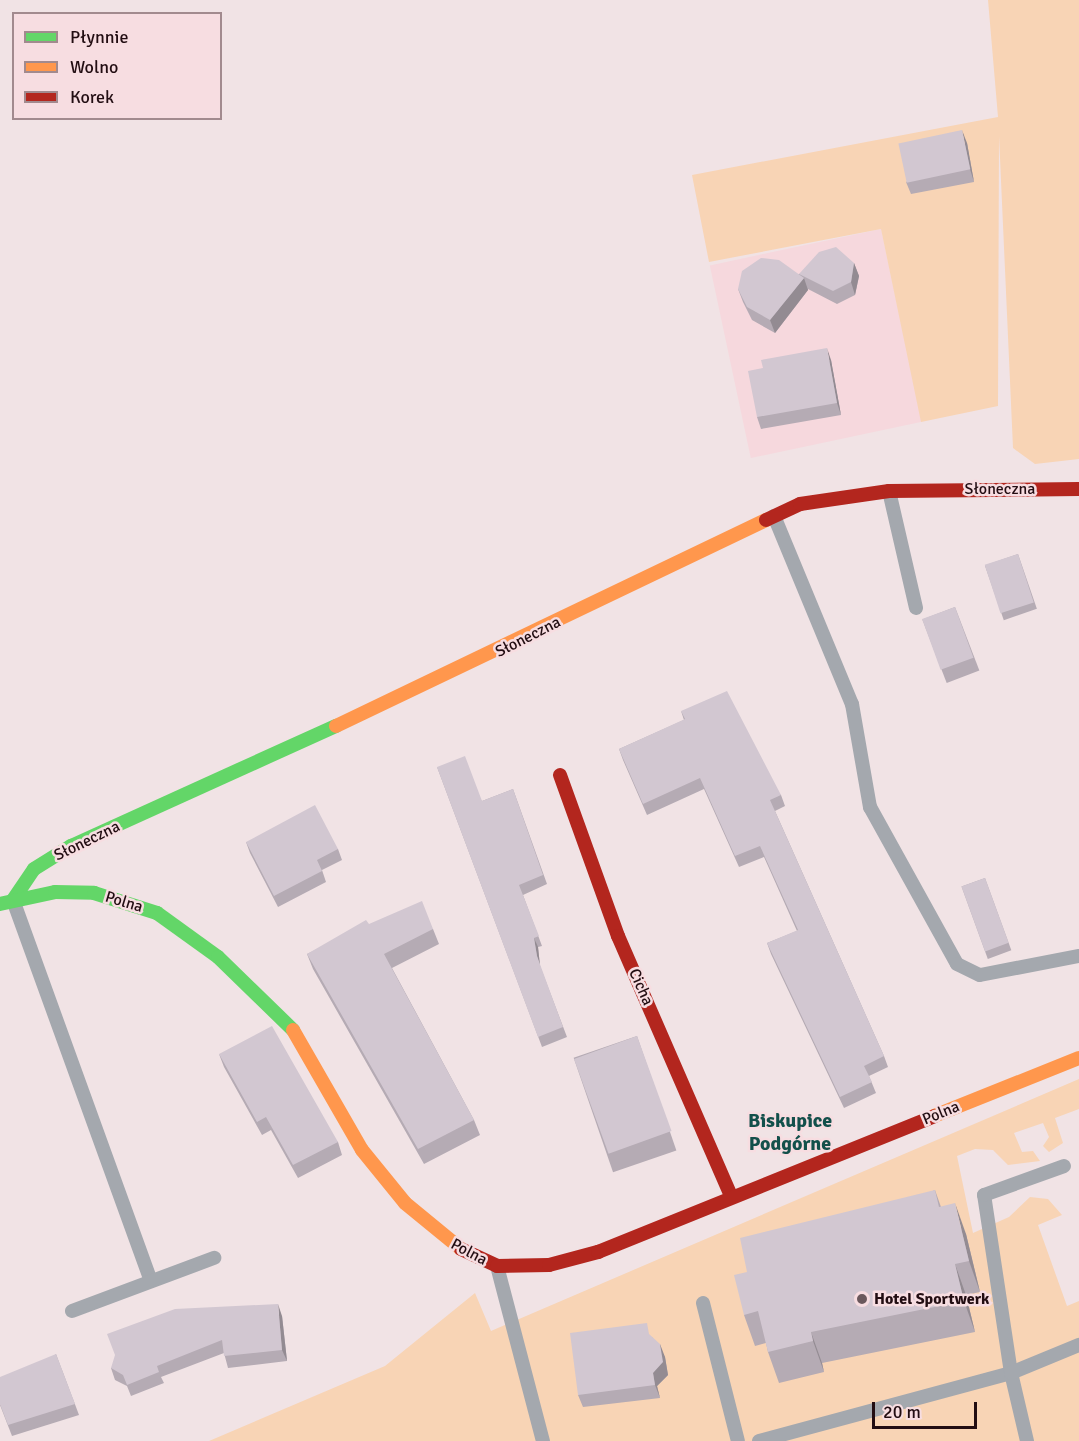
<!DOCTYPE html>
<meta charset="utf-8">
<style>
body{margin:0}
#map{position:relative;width:1079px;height:1441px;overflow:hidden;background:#f1e3e5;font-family:Signika,sans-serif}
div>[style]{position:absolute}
.built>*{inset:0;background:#f6d8dd;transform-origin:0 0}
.green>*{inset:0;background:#f8d4b5}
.lane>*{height:14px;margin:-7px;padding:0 7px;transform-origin:7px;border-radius:7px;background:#a4a8ae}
.fast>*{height:14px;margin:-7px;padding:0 7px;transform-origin:7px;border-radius:7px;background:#63d668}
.slow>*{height:14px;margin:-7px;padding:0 7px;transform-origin:7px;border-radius:7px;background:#ff974d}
.jam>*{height:14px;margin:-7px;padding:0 7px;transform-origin:7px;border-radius:7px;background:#b3261e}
.wall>*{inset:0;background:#b5abb4;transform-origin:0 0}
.shaded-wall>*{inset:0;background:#938b92}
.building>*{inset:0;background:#d2c7d1;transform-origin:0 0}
.dots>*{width:16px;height:16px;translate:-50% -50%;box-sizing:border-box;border:3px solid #f7dde1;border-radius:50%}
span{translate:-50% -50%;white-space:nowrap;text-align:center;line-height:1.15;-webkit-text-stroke:5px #f7dde1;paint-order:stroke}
.street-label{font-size:16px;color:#220d12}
.poi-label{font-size:16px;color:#220d12;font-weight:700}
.left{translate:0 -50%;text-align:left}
.quarter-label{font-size:20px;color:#13504b;font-weight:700}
.legend{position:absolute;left:12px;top:12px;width:210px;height:108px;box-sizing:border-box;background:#f7dde1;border:2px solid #a28a8e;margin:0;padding:8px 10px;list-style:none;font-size:18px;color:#220d12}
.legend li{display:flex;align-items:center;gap:12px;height:30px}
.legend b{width:30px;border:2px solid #a28a8e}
.scale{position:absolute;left:872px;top:1402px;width:105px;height:27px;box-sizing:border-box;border:3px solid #220d12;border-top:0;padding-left:8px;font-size:18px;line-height:21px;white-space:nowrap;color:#220d12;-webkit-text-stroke:4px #f7dde1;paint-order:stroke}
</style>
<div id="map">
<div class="built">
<div style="left:881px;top:229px;width:197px;height:175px;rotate:78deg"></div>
</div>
<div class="green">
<div style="clip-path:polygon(988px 0,1079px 0,1079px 459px,1035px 464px,1013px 448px,999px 136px,998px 406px,921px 422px,881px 229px,709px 262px,692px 175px,998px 117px)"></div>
<div style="clip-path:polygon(1079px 1079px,1079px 1109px,1055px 1118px,1063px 1143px,1049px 1152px,1043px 1146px,1049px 1137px,1043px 1123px,1014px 1133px,1022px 1152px,1033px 1151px,1040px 1161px,1008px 1165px,993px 1150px,975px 1149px,957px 1156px,973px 1233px,1009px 1217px,1030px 1197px,1048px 1199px,1062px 1215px,1038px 1225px,1067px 1306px,1079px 1301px,1079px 1441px,209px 1441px,385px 1366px,475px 1293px,491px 1331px)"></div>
</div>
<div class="lane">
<div style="left:889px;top:491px;width:120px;rotate:77deg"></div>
<div style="left:774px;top:516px;width:204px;rotate:67.5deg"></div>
<div style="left:852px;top:704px;width:105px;rotate:80.1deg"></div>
<div style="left:870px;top:807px;width:179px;rotate:61deg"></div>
<div style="left:957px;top:964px;width:25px;rotate:26deg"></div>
<div style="left:980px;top:975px;width:101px;rotate:-10.9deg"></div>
<div style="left:13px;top:900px;width:405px;rotate:70.1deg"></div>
<div style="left:497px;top:1266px;width:181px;rotate:75.3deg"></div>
<div style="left:703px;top:1303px;width:142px;rotate:75.8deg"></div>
<div style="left:72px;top:1311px;width:152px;rotate:-20.5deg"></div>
<div style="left:759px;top:1441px;width:261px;rotate:-15.1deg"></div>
<div style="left:1011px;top:1373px;width:180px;rotate:-98.6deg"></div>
<div style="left:984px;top:1195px;width:85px;rotate:-19.9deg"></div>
<div style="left:1027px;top:1441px;width:70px;rotate:-103.2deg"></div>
<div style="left:1011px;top:1373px;width:74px;rotate:-22.4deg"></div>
</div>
<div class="fast">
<div style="left:13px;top:900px;width:37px;rotate:-56deg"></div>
<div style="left:34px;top:869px;width:44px;rotate:-31.9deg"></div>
<div style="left:71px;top:846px;width:291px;rotate:-24.4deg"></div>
<div style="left:0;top:904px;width:56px;rotate:-12.3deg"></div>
<div style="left:55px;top:892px;width:39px;rotate:1deg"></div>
<div style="left:94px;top:893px;width:66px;rotate:17.6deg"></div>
<div style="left:157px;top:913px;width:75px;rotate:35.8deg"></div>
<div style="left:218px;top:957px;width:105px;rotate:44.2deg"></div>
</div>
<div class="slow">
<div style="left:336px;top:726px;width:477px;rotate:-25.6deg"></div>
<div style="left:293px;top:1030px;width:138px;rotate:60.1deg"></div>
<div style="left:362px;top:1150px;width:68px;rotate:50.9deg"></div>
<div style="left:405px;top:1203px;width:72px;rotate:39.4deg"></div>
<div style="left:934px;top:1116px;width:156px;rotate:-21.8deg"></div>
</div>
<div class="jam">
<div style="left:766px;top:520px;width:38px;rotate:-25deg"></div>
<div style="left:800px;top:504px;width:90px;rotate:-8.3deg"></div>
<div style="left:889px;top:491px;width:190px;rotate:-0.6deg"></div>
<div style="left:560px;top:775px;width:171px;rotate:70.2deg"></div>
<div style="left:618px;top:936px;width:283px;rotate:66.5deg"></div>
<div style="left:461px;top:1249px;width:40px;rotate:25deg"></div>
<div style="left:497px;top:1266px;width:52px;rotate:-1.1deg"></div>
<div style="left:549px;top:1265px;width:51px;rotate:-14.9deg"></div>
<div style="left:598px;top:1252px;width:362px;rotate:-22deg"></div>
</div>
<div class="wall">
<div style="clip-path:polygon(967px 143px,974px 182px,911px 194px,906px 182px)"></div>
<div style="clip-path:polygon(854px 263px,859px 276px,855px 295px,837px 304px,808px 289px,808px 290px,775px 333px,752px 320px,743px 302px,738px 289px,799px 274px)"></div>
<div style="clip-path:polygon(831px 360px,841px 415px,761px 429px,757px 417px)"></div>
<div style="left:1018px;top:554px;width:58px;height:35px;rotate:71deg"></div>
<div style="left:955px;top:607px;width:68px;height:35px;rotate:69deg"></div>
<div style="clip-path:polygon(681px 711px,781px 795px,785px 806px,775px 811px,884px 1056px,888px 1067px,869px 1076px,876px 1093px,844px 1108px,771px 954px,767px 943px,797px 931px,764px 857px,739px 867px,704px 789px,647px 815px,623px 760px,619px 749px,684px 720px)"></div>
<div style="clip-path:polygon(437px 767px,482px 801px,513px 789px,547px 884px,523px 895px,542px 946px,538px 947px,540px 966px,567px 1037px,542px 1047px)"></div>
<div style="clip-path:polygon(246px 842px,338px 849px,342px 860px,322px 870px,326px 882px,278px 907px,250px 853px)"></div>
<div style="left:985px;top:878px;width:77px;height:25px;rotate:70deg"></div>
<div style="clip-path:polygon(369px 924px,433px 929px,439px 944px,392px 968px,474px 1120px,480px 1135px,424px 1164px,313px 969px,307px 954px)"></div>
<div style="left:637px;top:1036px;width:121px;height:67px;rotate:71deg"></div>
<div style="clip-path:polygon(219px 1054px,338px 1142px,342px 1155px,298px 1178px,271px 1130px,262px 1135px,224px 1067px)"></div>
<div style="clip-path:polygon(935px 1190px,941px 1207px,966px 1234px,980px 1292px,966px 1295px,975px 1332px,822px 1363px,824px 1372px,779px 1383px,768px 1352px,766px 1343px,755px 1346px,744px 1315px,747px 1272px)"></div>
<div style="clip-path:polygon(282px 1316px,287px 1361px,228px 1368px,224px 1353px,161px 1377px,164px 1383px,131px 1396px,127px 1386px,115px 1380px,111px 1368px)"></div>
<div style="clip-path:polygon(652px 1337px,665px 1357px,668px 1375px,657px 1386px,660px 1398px,583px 1407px,578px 1395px)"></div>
<div style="clip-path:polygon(56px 1354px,79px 1415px,12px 1436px,0 1405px)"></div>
</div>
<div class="shaded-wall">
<div style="clip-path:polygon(962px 130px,967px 143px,974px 182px,970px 169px)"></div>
<div style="clip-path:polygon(854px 263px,859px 276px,855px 295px,851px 282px)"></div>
<div style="clip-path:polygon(804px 278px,808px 290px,775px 333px,770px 320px)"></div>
<div style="clip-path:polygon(827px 348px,831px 360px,841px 415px,837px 403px)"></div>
<div style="clip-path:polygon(534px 938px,538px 947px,540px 966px,537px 956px)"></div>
<div style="clip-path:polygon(955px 1203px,966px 1234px,980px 1292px,969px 1261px)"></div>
<div style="clip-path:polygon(955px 1264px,966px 1295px,975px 1332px,964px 1301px)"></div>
<div style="clip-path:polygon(278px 1304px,282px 1316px,287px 1361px,282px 1350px)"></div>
<div style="clip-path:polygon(811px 1332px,822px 1363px,824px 1372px,813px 1341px)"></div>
<div style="clip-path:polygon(660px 1344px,665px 1357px,668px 1375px,657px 1386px,660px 1398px,655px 1385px,653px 1373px)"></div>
</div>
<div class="building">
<div style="left:962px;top:130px;width:40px;height:65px;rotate:78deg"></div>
<div style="clip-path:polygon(836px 247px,854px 263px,851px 282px,833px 291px,799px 274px,819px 252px)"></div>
<div style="clip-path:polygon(761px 258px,779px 260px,804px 278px,770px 320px,747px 307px,738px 289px,742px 271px)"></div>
<div style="clip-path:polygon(827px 348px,837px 403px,757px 417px,748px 371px,763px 368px,761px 360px)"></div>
<div style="left:1018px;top:554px;width:51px;height:35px;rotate:72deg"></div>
<div style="left:955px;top:607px;width:54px;height:35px;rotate:70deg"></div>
<div style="clip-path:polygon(727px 691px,781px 795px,770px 800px,884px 1056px,864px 1066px,872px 1082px,840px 1097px,767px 943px,798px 930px,760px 846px,735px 856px,700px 778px,643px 804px,619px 749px,685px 719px,681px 711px)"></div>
<div style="clip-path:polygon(465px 756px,482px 801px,513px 789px,543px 875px,519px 885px,539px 936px,534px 938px,537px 956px,563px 1027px,538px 1037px,437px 767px)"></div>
<div style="clip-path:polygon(315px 805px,338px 849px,317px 860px,322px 871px,274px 896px,246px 842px)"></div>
<div style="left:985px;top:878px;width:69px;height:25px;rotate:70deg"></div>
<div style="clip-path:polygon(422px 901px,433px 929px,384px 954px,474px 1120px,418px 1149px,307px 954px,366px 920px,369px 924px)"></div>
<div style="clip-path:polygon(272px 1026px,338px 1142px,293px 1165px,266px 1117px,257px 1122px,219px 1054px)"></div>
<div style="left:637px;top:1036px;width:101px;height:67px;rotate:70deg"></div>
<div style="clip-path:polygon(935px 1190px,939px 1207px,955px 1203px,969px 1261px,955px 1264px,964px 1301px,811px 1332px,813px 1341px,768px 1352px,758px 1311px,744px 1315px,734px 1275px,747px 1272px,740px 1238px)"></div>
<div style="clip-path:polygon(278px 1304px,282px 1350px,224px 1356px,222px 1340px,157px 1366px,159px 1372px,127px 1385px,123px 1375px,111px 1368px,115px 1355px,107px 1334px,175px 1309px)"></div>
<div style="clip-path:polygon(647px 1323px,649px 1334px,660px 1344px,663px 1362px,653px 1373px,655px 1385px,578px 1395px,570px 1333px)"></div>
<div style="clip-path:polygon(56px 1354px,75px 1404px,8px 1425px,0 1404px,0 1377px)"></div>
</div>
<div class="dots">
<div style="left:862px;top:1299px;background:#6a585c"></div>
</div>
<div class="street-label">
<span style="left:1000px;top:489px">Słoneczna</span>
<span style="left:528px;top:637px;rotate:-27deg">Słoneczna</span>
<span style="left:87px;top:841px;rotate:-26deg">Słoneczna</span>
<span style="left:124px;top:902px;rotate:17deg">Polna</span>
<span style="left:641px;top:987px;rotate:66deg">Cicha</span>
<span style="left:941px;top:1113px;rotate:-22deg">Polna</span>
<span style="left:469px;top:1252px;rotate:28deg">Polna</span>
</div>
<div class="poi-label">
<span class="left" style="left:874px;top:1299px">Hotel Sportwerk</span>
</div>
<div class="quarter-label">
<span style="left:790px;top:1132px">Biskupice<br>Podgórne</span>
</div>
<ul class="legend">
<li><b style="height:8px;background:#63d668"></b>Płynnie</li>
<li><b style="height:8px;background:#ff974d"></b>Wolno</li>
<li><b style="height:8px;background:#b3261e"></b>Korek</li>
</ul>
<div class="scale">20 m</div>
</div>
